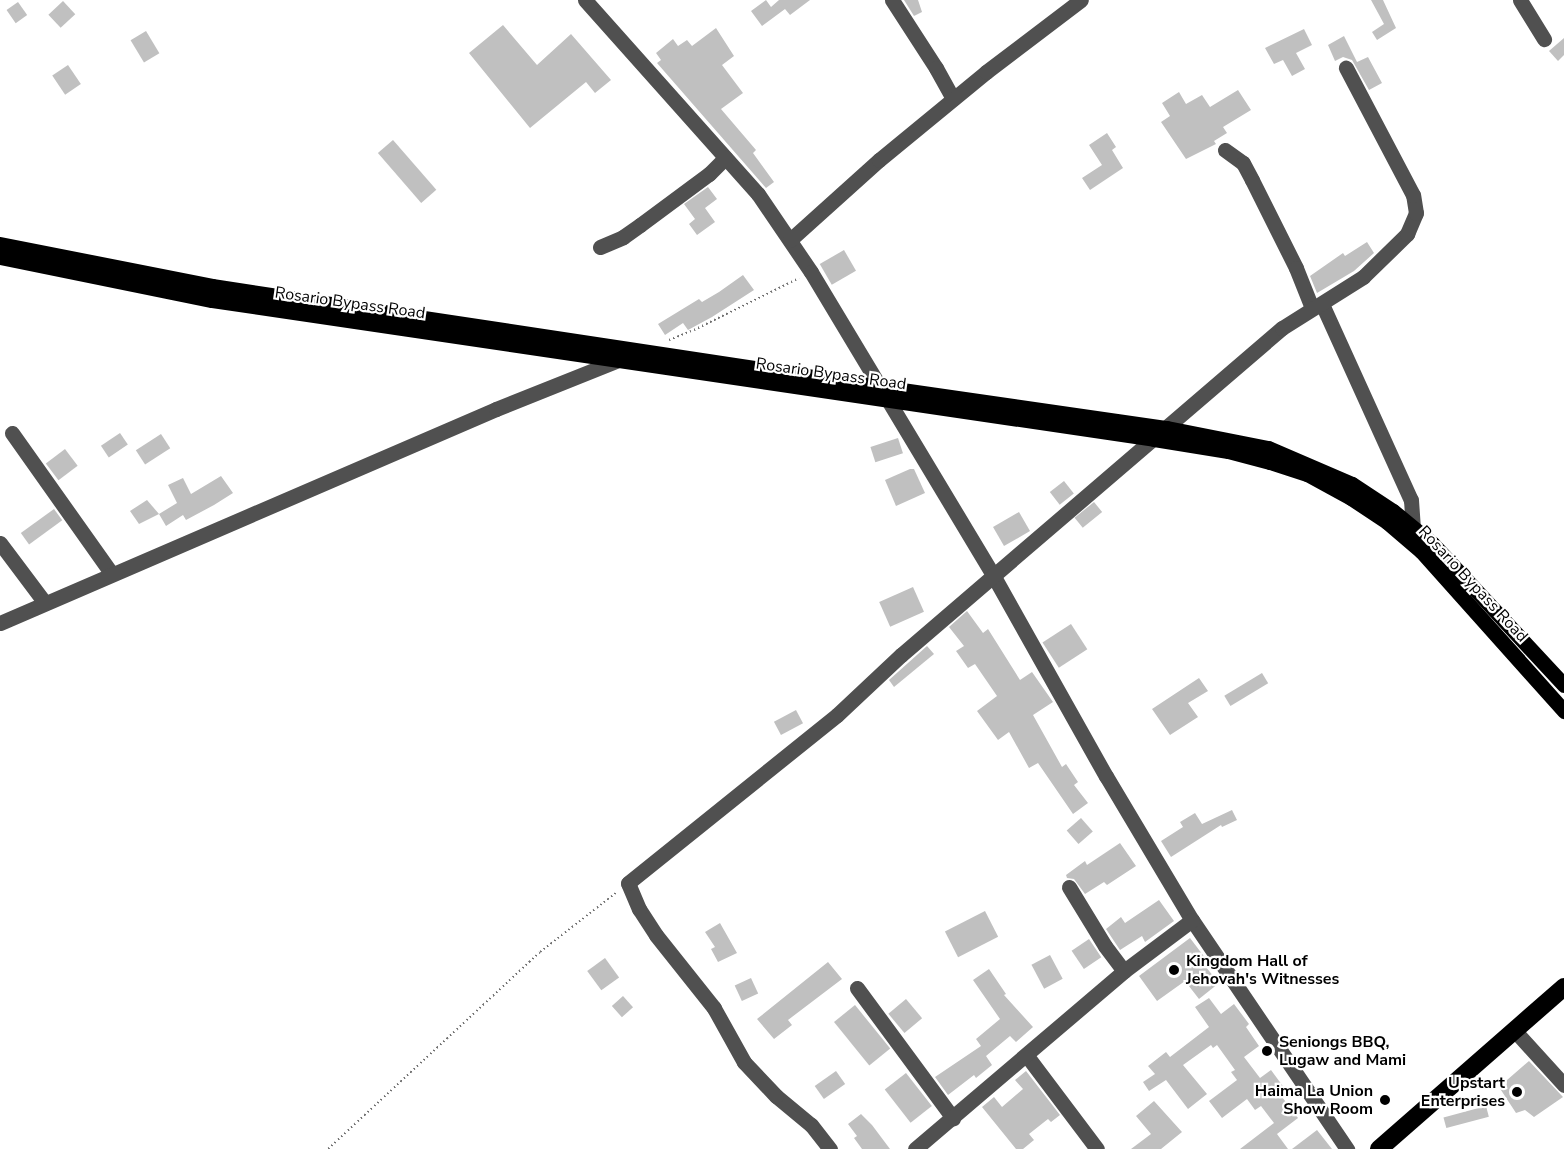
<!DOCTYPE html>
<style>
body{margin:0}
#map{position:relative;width:1564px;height:1149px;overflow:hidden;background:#fff;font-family:"Nunito Sans",sans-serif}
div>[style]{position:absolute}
.building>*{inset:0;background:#c0c0c0;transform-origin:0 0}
.path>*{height:2px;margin-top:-1px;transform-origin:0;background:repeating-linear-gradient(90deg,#727272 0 1.5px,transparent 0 4.5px)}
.minor>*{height:15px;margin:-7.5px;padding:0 7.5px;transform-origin:7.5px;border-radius:7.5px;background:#505050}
.major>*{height:15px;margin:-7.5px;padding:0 7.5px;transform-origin:7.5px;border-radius:7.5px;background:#000}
.highway>*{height:18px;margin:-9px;padding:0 9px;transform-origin:9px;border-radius:9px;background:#000}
.dots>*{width:16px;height:16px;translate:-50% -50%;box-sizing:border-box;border:3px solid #fff;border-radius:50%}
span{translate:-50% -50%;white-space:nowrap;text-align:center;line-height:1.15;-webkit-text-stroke:4.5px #fff;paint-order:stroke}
.street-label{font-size:16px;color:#000}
.poi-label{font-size:16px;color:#000;font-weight:700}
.left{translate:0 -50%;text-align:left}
.right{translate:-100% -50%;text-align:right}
</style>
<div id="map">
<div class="building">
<div style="clip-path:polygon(766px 0,771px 7px,779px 0,810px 0,790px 15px,785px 9px,762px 26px,751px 11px)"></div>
<div style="clip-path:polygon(904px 0,918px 0,922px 12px,914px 16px)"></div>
<div style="clip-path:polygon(1371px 0,1383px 0,1396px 28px,1377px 40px,1372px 32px,1384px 24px)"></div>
<div style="left:63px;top:1px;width:18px;height:20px;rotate:47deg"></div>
<div style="left:18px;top:2px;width:16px;height:14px;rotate:55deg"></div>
<div style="clip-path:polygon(503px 25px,537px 65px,571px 34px,611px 80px,595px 93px,586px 82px,530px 128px,469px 53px)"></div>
<div style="clip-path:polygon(716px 28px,734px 56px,722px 65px,743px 93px,721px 109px,756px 150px,753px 153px,774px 182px,766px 188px,657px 63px,661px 60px,656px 53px,673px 39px,678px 46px,687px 40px,692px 46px)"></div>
<div style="clip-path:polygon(1304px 29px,1312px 45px,1296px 53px,1305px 69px,1292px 76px,1283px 60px,1274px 64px,1265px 48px)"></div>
<div style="left:146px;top:31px;width:26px;height:18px;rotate:59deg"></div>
<div style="clip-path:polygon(1344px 36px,1357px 62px,1368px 57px,1382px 83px,1369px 90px,1352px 60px,1343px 57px,1335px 61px,1328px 45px)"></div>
<div style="clip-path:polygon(1564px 38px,1564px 55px,1558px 61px,1549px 51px)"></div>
<div style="left:68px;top:65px;width:23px;height:19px;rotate:56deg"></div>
<div style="clip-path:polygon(1238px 90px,1251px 110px,1223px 127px,1227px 133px,1214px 141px,1216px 144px,1186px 159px,1161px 122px,1170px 116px,1162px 103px,1179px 92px,1186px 104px,1202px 95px,1210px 107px)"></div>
<div style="clip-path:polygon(1107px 133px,1116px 147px,1112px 150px,1123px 168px,1090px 190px,1082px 178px,1102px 165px,1089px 145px)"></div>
<div style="left:393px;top:140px;width:66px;height:20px;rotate:49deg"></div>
<div style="clip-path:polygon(708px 187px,717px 199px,705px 208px,715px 222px,697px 235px,689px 224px,695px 219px,684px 204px)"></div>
<div style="clip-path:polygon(1367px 242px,1374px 253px,1354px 271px,1317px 293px,1310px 276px,1343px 253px,1345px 256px)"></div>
<div style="left:844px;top:250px;width:24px;height:28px;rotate:60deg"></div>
<div style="clip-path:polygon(743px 275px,754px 290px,712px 317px,688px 330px,683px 323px,665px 335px,658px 324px,699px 299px,702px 302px,719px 292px)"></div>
<div style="left:120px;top:433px;width:14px;height:23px;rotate:56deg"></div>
<div style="left:161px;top:434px;width:17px;height:30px;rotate:57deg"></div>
<div style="left:898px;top:438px;width:16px;height:29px;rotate:72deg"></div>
<div style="left:65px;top:449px;width:21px;height:24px;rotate:53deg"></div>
<div style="clip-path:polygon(910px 469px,914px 469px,925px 493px,896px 506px,885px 480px)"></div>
<div style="clip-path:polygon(221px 476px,233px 493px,214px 505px,186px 520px,183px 515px,166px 526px,159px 514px,177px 503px,168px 485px,183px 478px,191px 494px)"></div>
<div style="left:1064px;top:481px;width:16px;height:18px;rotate:52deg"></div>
<div style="clip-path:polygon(147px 500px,159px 514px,139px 524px,130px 511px)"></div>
<div style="left:1094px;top:502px;width:13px;height:25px;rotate:51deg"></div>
<div style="left:54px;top:509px;width:14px;height:41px;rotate:54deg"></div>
<div style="left:1019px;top:512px;width:22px;height:30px;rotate:60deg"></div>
<div style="left:913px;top:587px;width:27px;height:37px;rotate:66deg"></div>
<div style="clip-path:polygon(967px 611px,983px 633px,988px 629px,1020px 680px,1032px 672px,1053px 702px,1033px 715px,1062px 767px,1066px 764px,1078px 782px,1074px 785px,1088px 803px,1073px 814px,1038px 763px,1029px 768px,1009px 732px,998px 740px,977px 711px,997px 696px,975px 664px,968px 668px,956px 651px,964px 646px,949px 627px)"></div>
<div style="left:1071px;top:624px;width:30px;height:34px;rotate:57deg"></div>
<div style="clip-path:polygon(927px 646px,934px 654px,894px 687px,889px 680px)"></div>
<div style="left:1262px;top:673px;width:12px;height:44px;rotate:59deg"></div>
<div style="clip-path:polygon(1199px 678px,1208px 691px,1188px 703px,1198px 717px,1170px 735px,1152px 709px)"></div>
<div style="left:796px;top:710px;width:15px;height:25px;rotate:62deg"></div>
<div style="clip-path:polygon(1232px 810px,1237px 820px,1222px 827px,1221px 825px,1171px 857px,1161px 841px,1183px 827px,1180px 822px,1195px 813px,1202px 824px)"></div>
<div style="left:1081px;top:818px;width:18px;height:19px;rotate:49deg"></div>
<div style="clip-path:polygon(1120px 843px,1136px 866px,1107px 885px,1104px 882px,1085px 894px,1074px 879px,1067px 878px,1066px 875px,1085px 861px,1087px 865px)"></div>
<div style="clip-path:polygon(1159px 900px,1174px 921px,1145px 942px,1142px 936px,1120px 950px,1106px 929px,1121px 917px,1125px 923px)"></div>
<div style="left:985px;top:911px;width:29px;height:45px;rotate:63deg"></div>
<div style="clip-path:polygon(720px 923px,737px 953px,718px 962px,711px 949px,715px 947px,705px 932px)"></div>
<div style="clip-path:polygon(1190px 938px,1209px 963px,1205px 966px,1219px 983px,1199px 999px,1185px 981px,1157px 1001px,1139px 976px)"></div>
<div style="left:1089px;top:939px;width:22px;height:21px;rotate:56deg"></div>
<div style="left:1050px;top:955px;width:27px;height:21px;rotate:62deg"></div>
<div style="left:605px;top:958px;width:24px;height:22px;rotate:54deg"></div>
<div style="clip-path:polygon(828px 962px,842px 979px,788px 1020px,792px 1025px,774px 1039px,757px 1019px)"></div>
<div style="clip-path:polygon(989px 969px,1006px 994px,1004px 995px,1033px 1027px,1016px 1042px,1010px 1036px,986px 1056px,992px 1065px,976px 1078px,974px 1075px,948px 1095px,935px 1077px,981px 1046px,976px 1039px,1000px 1019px,973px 980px)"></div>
<div style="left:751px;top:978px;width:17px;height:18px;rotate:65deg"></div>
<div style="left:623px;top:996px;width:15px;height:15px;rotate:48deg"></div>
<div style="clip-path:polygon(1209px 998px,1221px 1014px,1234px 1004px,1249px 1024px,1246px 1027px,1259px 1046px,1244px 1057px,1260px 1078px,1271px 1070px,1285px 1089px,1279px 1093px,1298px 1118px,1277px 1134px,1288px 1149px,1240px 1149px,1274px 1123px,1261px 1106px,1255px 1110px,1247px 1099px,1222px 1118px,1209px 1101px,1237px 1080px,1231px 1072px,1235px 1070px,1217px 1045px,1213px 1048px,1211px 1045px,1183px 1065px,1207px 1094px,1188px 1109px,1166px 1080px,1149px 1091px,1143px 1082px,1155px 1074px,1148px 1066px,1166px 1052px,1170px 1057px,1209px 1027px,1195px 1007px)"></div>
<div style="left:906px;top:999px;width:25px;height:23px;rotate:50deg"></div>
<div style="left:855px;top:1005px;width:56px;height:27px;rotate:51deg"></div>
<div style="clip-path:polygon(1529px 1061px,1563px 1097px,1534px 1117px,1525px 1110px,1516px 1113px,1499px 1087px)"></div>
<div style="left:836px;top:1071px;width:16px;height:26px;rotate:55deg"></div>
<div style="clip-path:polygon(1026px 1071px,1060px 1115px,1051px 1122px,1048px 1119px,1029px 1134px,1034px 1140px,1023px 1149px,1016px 1149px,982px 1107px,994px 1097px,1002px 1107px,1023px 1089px,1015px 1080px)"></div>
<div style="left:906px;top:1073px;width:42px;height:27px;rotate:52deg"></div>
<div style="clip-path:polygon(1154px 1101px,1182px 1132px,1161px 1149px,1131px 1149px,1151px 1134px,1136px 1116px)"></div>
<div style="left:1486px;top:1106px;width:11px;height:44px;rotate:75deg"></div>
<div style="clip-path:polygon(861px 1114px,872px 1125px,890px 1149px,862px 1149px,854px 1138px,857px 1136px,848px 1124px)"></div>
<div style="clip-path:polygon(1317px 1130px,1332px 1149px,1292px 1149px)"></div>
</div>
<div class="path">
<div style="left:669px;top:340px;width:27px;rotate:-22deg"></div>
<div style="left:694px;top:330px;width:117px;rotate:-26.3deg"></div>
<div style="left:328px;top:1149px;width:289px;rotate:-42.9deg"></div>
<div style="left:540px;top:952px;width:98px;rotate:-37.9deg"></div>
</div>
<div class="minor">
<div style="left:585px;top:0;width:260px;rotate:48.3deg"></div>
<div style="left:758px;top:194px;width:94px;rotate:55.8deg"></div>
<div style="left:811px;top:272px;width:353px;rotate:59deg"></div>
<div style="left:993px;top:575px;width:231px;rotate:60.7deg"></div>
<div style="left:1106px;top:776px;width:168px;rotate:59.2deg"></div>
<div style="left:1192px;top:920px;width:277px;rotate:55.9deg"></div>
<div style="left:892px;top:0;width:81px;rotate:57.1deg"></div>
<div style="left:936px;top:68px;width:35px;rotate:61deg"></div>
<div style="left:1520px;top:0;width:46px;rotate:58.4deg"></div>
<div style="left:1225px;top:150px;width:22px;rotate:36deg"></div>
<div style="left:1243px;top:163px;width:19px;rotate:62deg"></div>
<div style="left:1252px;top:180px;width:98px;rotate:63.4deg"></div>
<div style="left:1296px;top:268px;width:43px;rotate:68.2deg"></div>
<div style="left:790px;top:240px;width:120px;rotate:-42deg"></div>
<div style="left:879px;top:160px;width:139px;rotate:-39.4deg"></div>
<div style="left:986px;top:72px;width:119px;rotate:-37.2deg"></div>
<div style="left:600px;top:247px;width:25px;rotate:-23deg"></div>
<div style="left:623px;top:237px;width:21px;rotate:-35deg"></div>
<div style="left:640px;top:225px;width:86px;rotate:-36.5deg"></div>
<div style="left:709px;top:174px;width:23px;rotate:-45deg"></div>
<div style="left:1322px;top:304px;width:215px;rotate:65.6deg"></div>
<div style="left:1411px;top:500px;width:27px;rotate:86deg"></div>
<div style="left:12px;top:433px;width:173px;rotate:54.7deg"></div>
<div style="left:0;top:543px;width:75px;rotate:53.1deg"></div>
<div style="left:0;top:623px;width:540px;rotate:-23.34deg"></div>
<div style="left:496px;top:409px;width:129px;rotate:-21.8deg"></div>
<div style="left:1069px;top:887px;width:69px;rotate:58.6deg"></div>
<div style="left:1105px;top:946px;width:31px;rotate:53deg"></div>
<div style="left:857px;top:988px;width:162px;rotate:53.6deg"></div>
<div style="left:1515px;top:1031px;width:73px;rotate:47.8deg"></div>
<div style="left:1027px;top:1056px;width:116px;rotate:53deg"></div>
<div style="left:830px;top:1149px;width:31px;rotate:-128deg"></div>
<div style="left:811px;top:1125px;width:45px;rotate:-140.4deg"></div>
<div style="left:776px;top:1096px;width:47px;rotate:-133.3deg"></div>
<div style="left:744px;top:1062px;width:62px;rotate:-119.1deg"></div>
<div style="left:714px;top:1008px;width:93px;rotate:-128.5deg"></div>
<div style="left:656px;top:935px;width:31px;rotate:-123deg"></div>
<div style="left:639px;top:909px;width:28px;rotate:-113deg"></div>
<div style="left:628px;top:883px;width:268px;rotate:-38.8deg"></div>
<div style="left:837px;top:715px;width:88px;rotate:-43.2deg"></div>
<div style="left:901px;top:655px;width:502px;rotate:-40.64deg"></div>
<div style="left:1282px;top:328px;width:96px;rotate:-32.2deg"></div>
<div style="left:1363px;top:277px;width:62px;rotate:-44.3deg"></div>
<div style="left:1407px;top:234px;width:23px;rotate:-67deg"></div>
<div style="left:1416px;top:213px;width:18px;rotate:-99deg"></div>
<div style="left:1413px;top:195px;width:144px;rotate:-117.8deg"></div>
<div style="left:915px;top:1149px;width:275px;rotate:-40.4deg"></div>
<div style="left:1124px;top:971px;width:85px;rotate:-36.9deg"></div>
</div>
<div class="major">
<div style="left:0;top:244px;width:216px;rotate:11.2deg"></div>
<div style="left:212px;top:286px;width:677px;rotate:8.59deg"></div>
<div style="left:881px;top:387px;width:289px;rotate:8.2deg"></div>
<div style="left:1167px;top:428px;width:103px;rotate:11.2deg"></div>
<div style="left:1268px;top:448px;width:91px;rotate:23.2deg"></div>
<div style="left:1352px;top:484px;width:49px;rotate:33.4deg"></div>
<div style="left:1393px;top:511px;width:50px;rotate:39.4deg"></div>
<div style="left:1432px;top:543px;width:194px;rotate:47.1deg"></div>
<div style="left:0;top:257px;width:216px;rotate:11.5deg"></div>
<div style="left:212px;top:300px;width:952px;rotate:8.39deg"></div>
<div style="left:1154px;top:439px;width:75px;rotate:9.2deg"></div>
<div style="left:1228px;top:451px;width:43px;rotate:14.7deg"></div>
<div style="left:1270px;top:462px;width:39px;rotate:18deg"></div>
<div style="left:1307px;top:474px;width:50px;rotate:28.6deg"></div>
<div style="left:1351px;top:498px;width:43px;rotate:33.7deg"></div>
<div style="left:1387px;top:522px;width:45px;rotate:40.5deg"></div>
<div style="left:1421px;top:551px;width:215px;rotate:48.2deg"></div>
</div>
<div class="highway">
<div style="left:1379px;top:1149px;width:246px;rotate:-41.2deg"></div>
</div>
<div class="dots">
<div style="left:1174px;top:970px;background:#000"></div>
<div style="left:1267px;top:1051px;background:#000"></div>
<div style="left:1517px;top:1092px;background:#000"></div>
<div style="left:1385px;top:1100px;background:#000"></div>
</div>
<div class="street-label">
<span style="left:350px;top:303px;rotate:8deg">Rosario Bypass Road</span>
<span style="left:831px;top:374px;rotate:8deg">Rosario Bypass Road</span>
<span style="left:1473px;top:584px;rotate:47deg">Rosario Bypass Road</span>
</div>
<div class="poi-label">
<span class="left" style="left:1186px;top:970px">Kingdom Hall of<br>Jehovah's Witnesses</span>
<span class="left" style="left:1279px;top:1051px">Seniongs BBQ,<br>Lugaw and Mami</span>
<span class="right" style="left:1505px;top:1092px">Upstart<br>Enterprises</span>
<span class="right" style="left:1373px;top:1100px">Haima La Union<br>Show Room</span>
</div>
</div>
